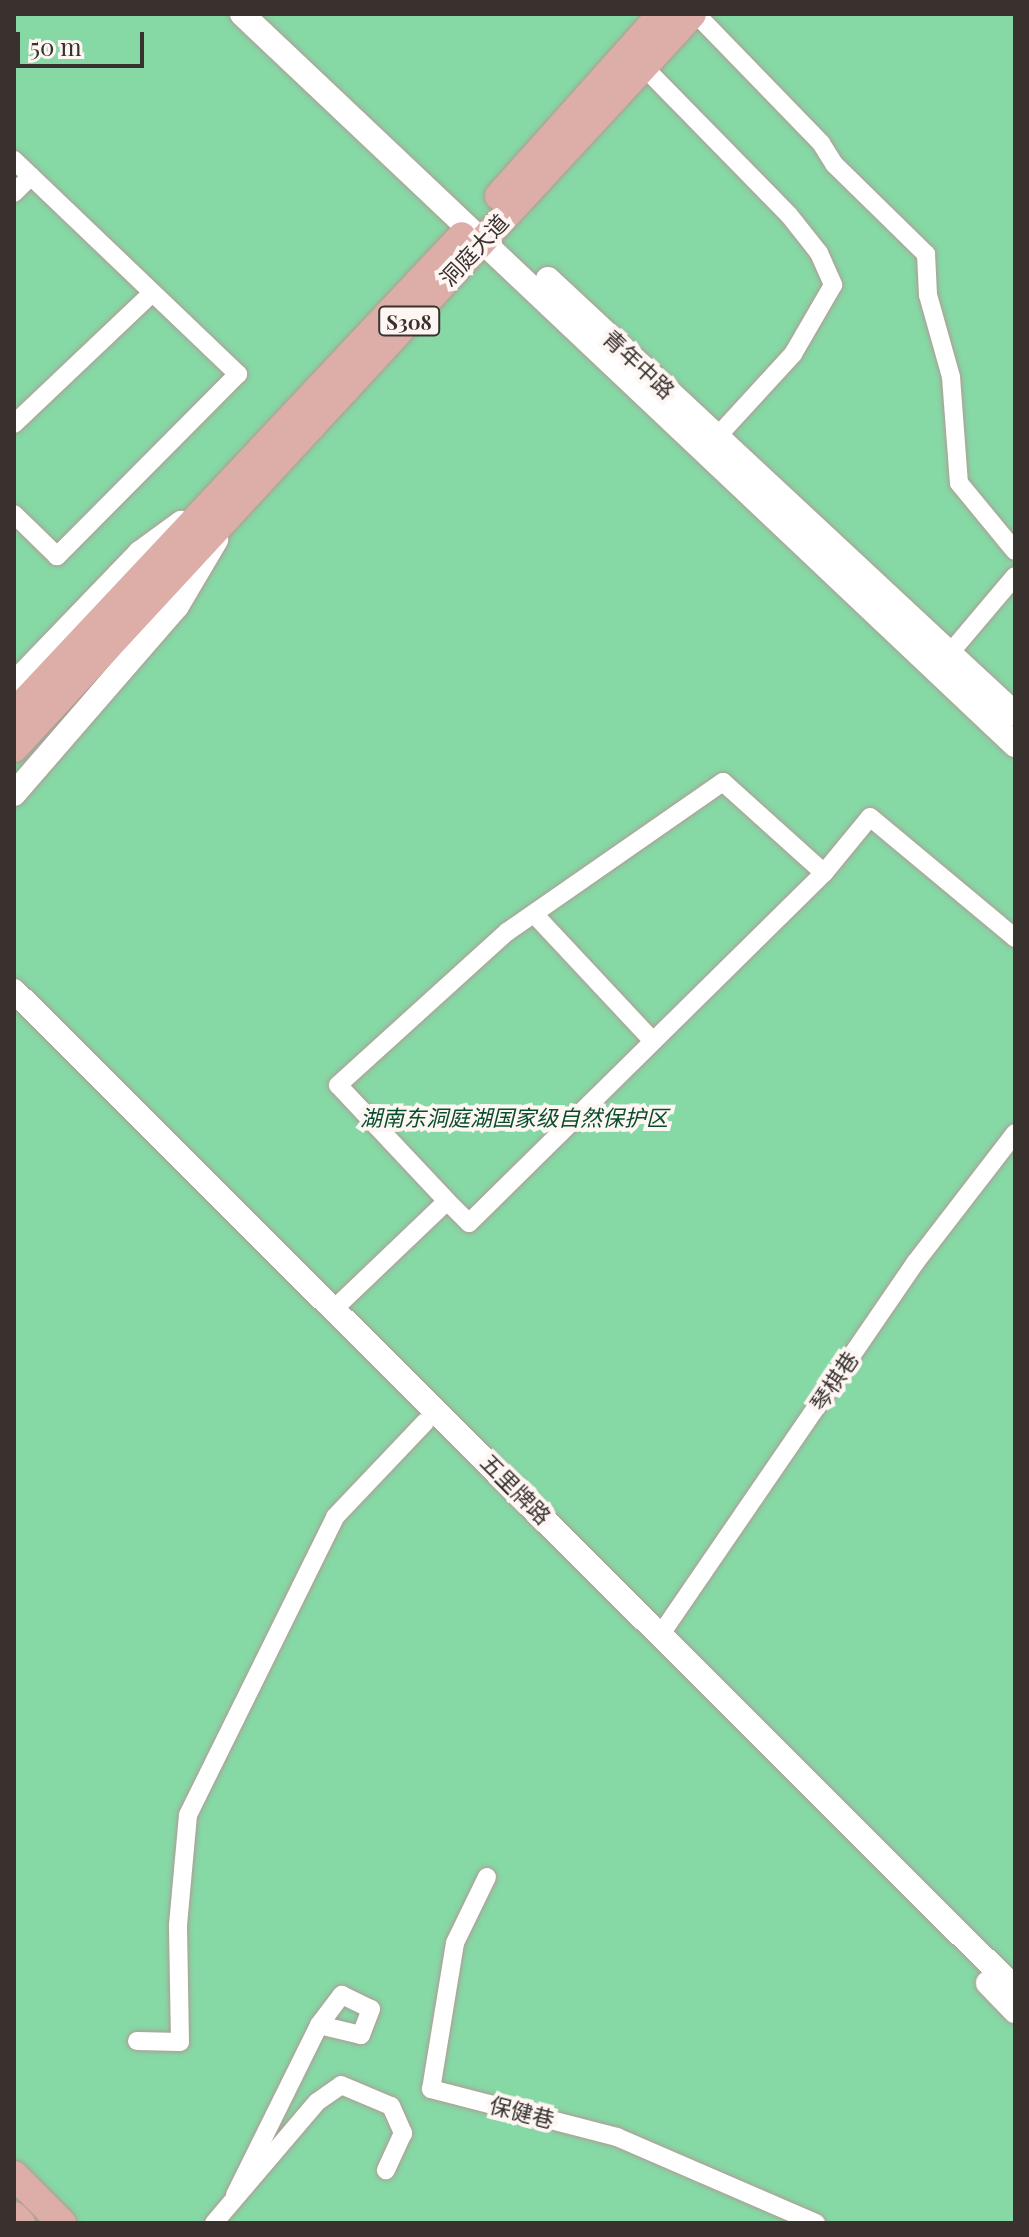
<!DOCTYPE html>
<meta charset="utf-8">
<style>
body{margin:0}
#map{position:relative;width:1029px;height:2237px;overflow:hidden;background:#f8e6de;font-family:"Playfair Display","Noto Sans SC",serif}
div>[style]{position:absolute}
.green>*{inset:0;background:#86d8a5;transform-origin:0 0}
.roads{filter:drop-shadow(0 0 2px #ad9c95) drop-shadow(0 0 2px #ad9c95)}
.minor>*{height:18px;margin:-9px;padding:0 9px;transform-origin:9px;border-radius:9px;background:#fff}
.secondary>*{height:24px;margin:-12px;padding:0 12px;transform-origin:12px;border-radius:12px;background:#fff}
.primary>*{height:28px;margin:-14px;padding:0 14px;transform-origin:14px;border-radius:14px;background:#ddaea8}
span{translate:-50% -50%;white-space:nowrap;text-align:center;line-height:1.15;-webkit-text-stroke:8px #fdf6f3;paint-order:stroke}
.shield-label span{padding:2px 6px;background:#fdf6f3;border:2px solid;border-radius:6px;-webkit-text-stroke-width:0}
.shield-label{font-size:20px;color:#38312e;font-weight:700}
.street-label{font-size:22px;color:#38312e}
.park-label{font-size:22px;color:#094e2c;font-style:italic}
.frame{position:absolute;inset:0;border:16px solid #38312e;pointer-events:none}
.scale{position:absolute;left:16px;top:32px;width:128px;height:36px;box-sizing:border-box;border:4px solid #38312e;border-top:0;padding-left:10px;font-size:24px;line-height:28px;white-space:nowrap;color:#38312e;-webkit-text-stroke:6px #fdf6f3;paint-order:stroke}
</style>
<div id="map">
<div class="green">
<div style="left:14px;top:14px;width:1001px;height:2209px"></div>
</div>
<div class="roads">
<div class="minor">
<div style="left:696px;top:14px;width:180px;rotate:45.9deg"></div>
<div style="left:821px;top:143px;width:25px;rotate:58deg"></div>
<div style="left:834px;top:164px;width:129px;rotate:44.4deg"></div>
<div style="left:926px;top:254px;width:41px;rotate:87.2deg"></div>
<div style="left:928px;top:295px;width:85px;rotate:74.3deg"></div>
<div style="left:951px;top:377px;width:106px;rotate:85.7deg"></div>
<div style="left:959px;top:483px;width:88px;rotate:50.5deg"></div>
<div style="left:644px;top:67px;width:207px;rotate:45.6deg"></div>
<div style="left:789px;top:215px;width:48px;rotate:51.7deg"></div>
<div style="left:819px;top:253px;width:35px;rotate:66deg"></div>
<div style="left:833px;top:285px;width:80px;rotate:120.1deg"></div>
<div style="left:793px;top:354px;width:113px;rotate:132.5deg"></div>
<div style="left:14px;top:160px;width:310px;rotate:43.7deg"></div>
<div style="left:238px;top:374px;width:257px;rotate:134.8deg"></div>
<div style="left:57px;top:556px;width:60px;rotate:-135.7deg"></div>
<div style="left:14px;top:193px;width:24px;rotate:-45deg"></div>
<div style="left:14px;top:424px;width:190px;rotate:-43.5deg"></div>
<div style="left:950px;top:653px;width:101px;rotate:-49.8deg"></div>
<div style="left:534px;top:914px;width:174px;rotate:46.9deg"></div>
<div style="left:447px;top:1201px;width:31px;rotate:45deg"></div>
<div style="left:469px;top:1223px;width:499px;rotate:-44.6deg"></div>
<div style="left:334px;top:1309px;width:156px;rotate:-43.7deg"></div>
<div style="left:447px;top:1201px;width:159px;rotate:-133.2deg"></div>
<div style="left:338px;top:1085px;width:228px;rotate:-42.2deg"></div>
<div style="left:507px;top:932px;width:263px;rotate:-34.8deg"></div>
<div style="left:723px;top:782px;width:136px;rotate:42deg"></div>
<div style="left:824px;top:873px;width:72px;rotate:-50.6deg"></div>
<div style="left:870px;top:817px;width:189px;rotate:39.8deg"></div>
<div style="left:661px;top:1634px;width:450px;rotate:-55.6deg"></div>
<div style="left:915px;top:1263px;width:164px;rotate:-52.4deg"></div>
<div style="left:487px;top:1877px;width:73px;rotate:115.9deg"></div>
<div style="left:455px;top:1943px;width:148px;rotate:99.3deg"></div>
<div style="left:431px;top:2089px;width:192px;rotate:14.5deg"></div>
<div style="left:617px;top:2137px;width:217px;rotate:23.4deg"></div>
<div style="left:137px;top:2041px;width:43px;rotate:1.3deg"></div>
<div style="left:180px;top:2042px;width:117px;rotate:-91deg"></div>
<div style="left:178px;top:1925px;width:110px;rotate:-84.8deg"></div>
<div style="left:188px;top:1815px;width:332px;rotate:-63.7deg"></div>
<div style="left:335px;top:1517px;width:131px;rotate:-46.5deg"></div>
<div style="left:235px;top:2195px;width:190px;rotate:-63.7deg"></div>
<div style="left:319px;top:2025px;width:38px;rotate:-53deg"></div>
<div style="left:342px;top:1995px;width:32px;rotate:26deg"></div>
<div style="left:371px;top:2009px;width:28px;rotate:111deg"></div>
<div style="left:361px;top:2035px;width:43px;rotate:-166.6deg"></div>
<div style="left:214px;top:2223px;width:159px;rotate:-49.6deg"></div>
<div style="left:317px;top:2102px;width:29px;rotate:-35deg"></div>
<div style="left:341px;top:2085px;width:54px;rotate:22.8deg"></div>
<div style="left:391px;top:2106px;width:30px;rotate:66deg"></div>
<div style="left:403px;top:2133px;width:41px;rotate:114.7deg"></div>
</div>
<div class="secondary">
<div style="left:242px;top:14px;width:1064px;rotate:43.4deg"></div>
<div style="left:548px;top:279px;width:638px;rotate:42.97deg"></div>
<div style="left:14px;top:684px;width:182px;rotate:-46.1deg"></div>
<div style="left:140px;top:553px;width:51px;rotate:-36.2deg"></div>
<div style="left:14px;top:794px;width:249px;rotate:-49.1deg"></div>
<div style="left:177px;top:606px;width:77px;rotate:-59.4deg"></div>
<div style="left:14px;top:991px;width:1414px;rotate:44.91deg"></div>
<div style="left:988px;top:1983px;width:39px;rotate:46deg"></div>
</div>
<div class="primary">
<div style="left:499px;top:196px;width:244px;rotate:-48.2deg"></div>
<div style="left:14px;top:713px;width:654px;rotate:-46.8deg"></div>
<div style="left:14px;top:748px;width:999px;rotate:-47.27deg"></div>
<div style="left:14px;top:2175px;width:68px;rotate:45deg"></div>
<div style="left:14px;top:2216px;width:10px;rotate:45deg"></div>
</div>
</div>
<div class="shield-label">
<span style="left:409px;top:321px">S308</span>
</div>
<div class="street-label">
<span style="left:474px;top:250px;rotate:-47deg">洞庭大道</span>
<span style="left:639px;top:364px;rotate:43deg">青年中路</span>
<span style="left:834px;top:1381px;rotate:-56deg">琴棋巷</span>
<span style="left:516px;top:1489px;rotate:45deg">五里牌路</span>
<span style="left:522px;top:2112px;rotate:14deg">保健巷</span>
</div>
<div class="park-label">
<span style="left:514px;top:1118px">湖南东洞庭湖国家级自然保护区</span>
</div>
<div class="frame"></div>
<div class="scale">50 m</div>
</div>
